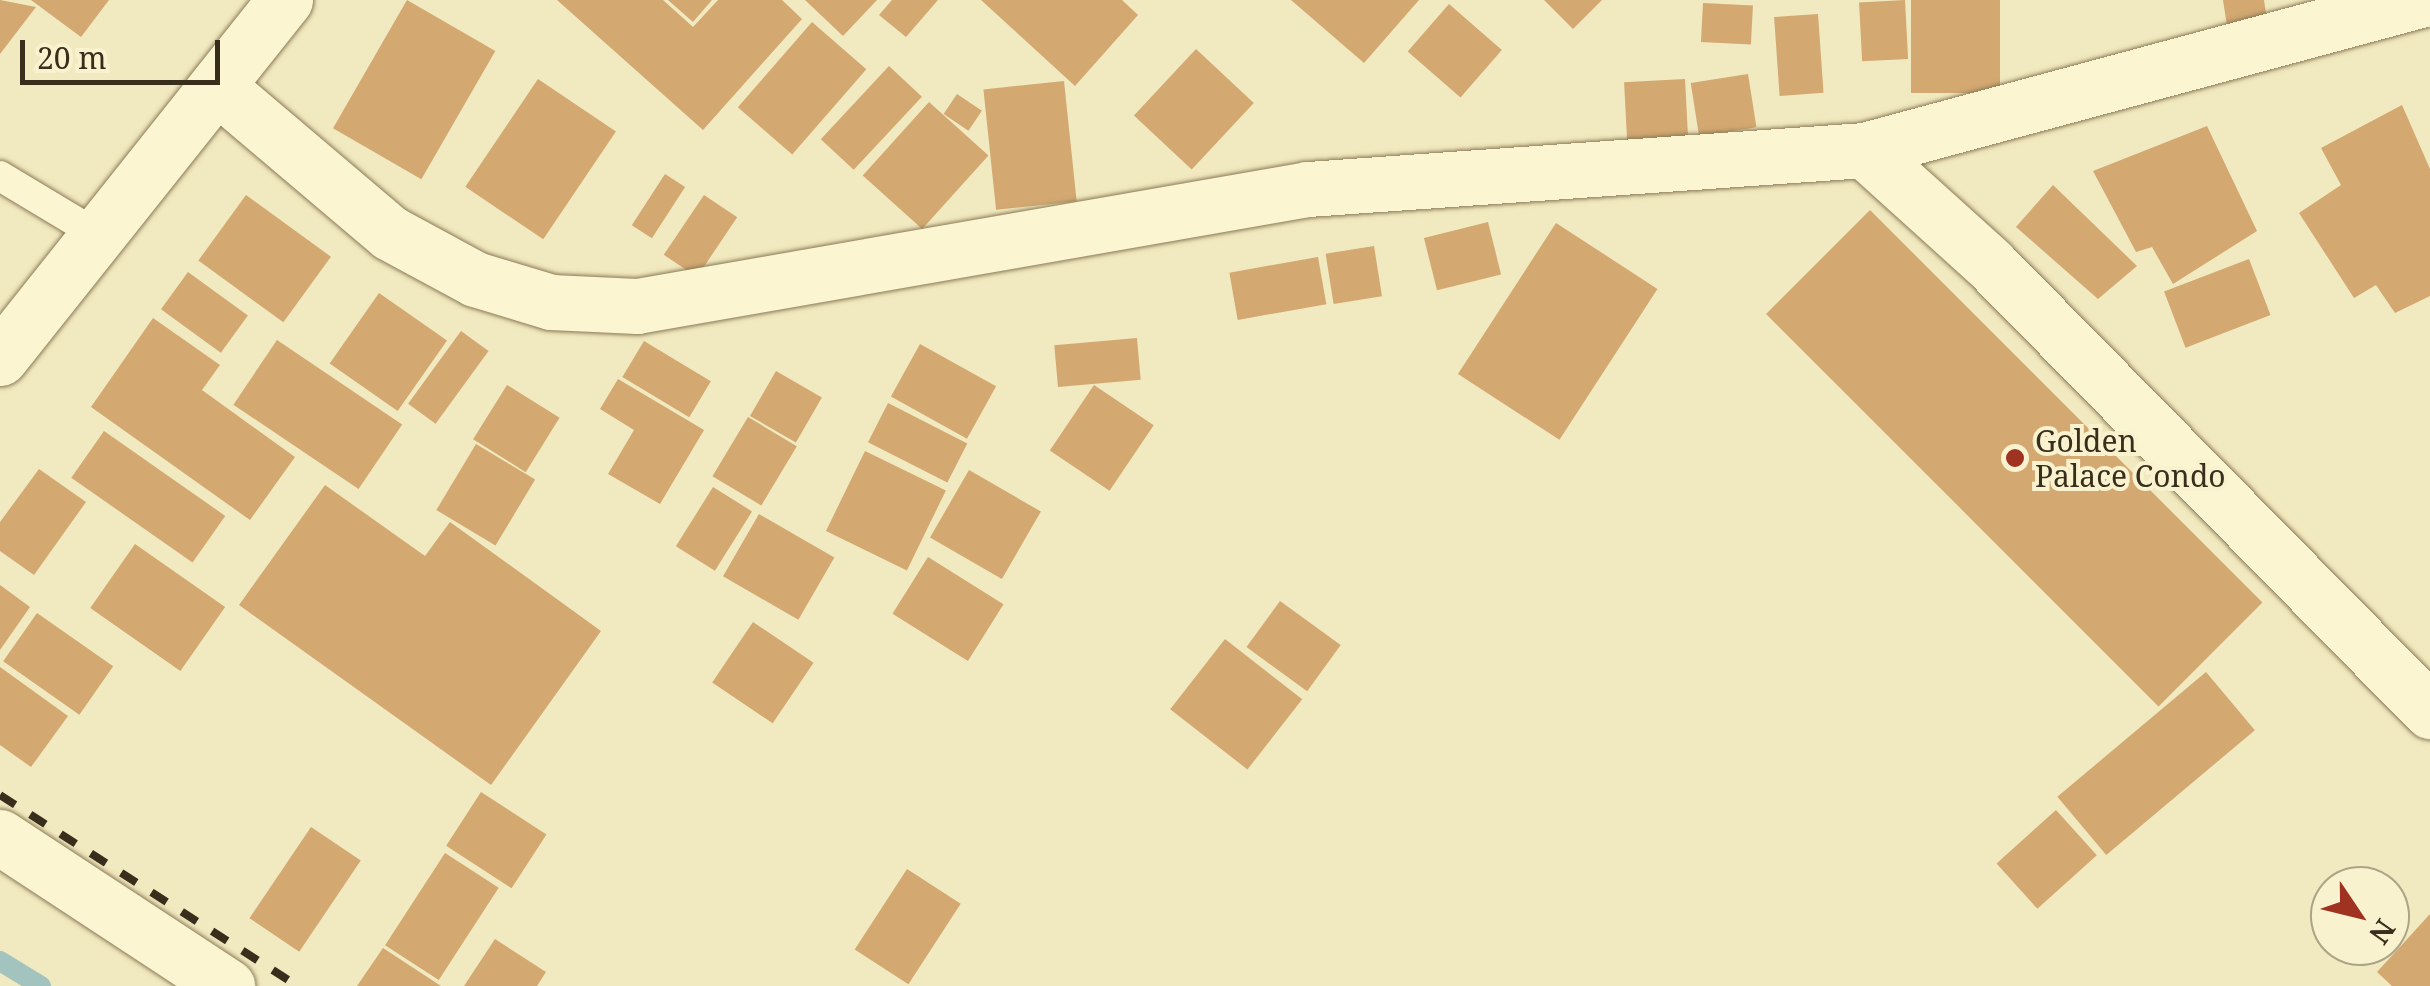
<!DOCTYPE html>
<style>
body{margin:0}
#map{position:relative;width:2430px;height:986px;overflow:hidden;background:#f1e9bf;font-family:"Noto Serif",serif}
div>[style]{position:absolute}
.stream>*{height:20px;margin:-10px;padding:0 10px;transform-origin:10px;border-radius:10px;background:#a2c3be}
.building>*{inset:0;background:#d3a871;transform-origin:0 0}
.roads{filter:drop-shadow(0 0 2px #8b7a56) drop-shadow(0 0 2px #8b7a56)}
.service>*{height:30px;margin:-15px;padding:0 15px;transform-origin:15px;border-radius:15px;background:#fbf5d2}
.minor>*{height:55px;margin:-27.5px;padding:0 27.5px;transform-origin:27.5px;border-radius:27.5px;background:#fbf5d2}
.tertiary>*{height:55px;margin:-27.5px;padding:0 27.5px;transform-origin:27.5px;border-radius:27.5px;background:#fbf5d2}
.rail>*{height:8px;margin-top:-4px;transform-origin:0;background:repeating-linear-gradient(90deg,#392e1b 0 18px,transparent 0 36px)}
.dots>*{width:28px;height:28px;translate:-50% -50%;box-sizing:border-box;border:5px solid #f8f2cf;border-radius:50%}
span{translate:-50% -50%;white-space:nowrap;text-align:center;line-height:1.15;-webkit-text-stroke:8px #f8f2cf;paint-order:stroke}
.poi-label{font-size:30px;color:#392e1b}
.left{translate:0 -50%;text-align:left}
.north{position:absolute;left:2310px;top:866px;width:100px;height:100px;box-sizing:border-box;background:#f8f2cf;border:2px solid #aca487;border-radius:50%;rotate:125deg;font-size:28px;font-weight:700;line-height:40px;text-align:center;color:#392e1b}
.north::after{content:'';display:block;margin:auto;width:35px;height:45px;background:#9f3221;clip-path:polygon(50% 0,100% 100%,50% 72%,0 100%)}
.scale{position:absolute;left:20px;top:40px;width:200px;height:45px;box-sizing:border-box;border:5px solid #392e1b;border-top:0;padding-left:12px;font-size:30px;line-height:35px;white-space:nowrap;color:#392e1b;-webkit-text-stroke:8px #f8f2cf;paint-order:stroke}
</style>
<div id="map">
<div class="stream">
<div style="left:0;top:961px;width:48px;rotate:31.4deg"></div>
</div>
<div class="building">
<div style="clip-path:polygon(0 0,36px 7px,0 54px)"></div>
<div style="clip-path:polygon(31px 0,109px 0,81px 37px)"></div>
<div style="left:407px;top:0;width:102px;height:148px;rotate:30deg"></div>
<div style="clip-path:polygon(557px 0,663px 0,693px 27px,718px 0,782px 0,802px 19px,703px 130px)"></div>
<div style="clip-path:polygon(668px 0,712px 0,693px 22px)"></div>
<div style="clip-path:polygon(805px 0,877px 0,843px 36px)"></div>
<div style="clip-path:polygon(892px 0,938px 0,906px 37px,879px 15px)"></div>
<div style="clip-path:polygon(981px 0,1122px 0,1138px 15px,1075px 86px)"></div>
<div style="clip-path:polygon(1291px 0,1419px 0,1364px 63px)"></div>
<div style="clip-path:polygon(1544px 0,1602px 0,1573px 29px)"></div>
<div style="left:1905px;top:0;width:59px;height:46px;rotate:87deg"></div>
<div style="left:1911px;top:0;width:89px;height:93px"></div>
<div style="clip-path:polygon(2223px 0,2264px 0,2267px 20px,2227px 26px)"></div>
<div style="left:1703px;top:3px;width:50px;height:39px;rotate:3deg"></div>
<div style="left:1449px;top:4px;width:70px;height:63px;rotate:41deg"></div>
<div style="left:1818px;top:14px;width:79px;height:44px;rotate:86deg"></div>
<div style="left:812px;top:22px;width:72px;height:113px;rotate:41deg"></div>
<div style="left:1196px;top:49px;width:79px;height:91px;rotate:43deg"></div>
<div style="left:889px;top:66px;width:45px;height:100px;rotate:43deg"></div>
<div style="left:1748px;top:74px;width:54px;height:58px;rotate:81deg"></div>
<div style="left:538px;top:79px;width:94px;height:130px;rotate:34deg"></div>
<div style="left:1685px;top:79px;width:61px;height:61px;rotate:87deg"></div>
<div style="left:1064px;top:81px;width:121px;height:81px;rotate:84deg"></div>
<div style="left:957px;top:94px;width:30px;height:24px;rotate:34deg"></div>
<div style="left:929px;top:102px;width:80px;height:99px;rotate:42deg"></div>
<div style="clip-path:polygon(2402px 105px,2430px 169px,2430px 296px,2395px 313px,2376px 285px,2354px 298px,2299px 213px,2341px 185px,2321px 148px)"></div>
<div style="clip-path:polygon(2207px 126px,2257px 231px,2173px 284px,2152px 247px,2136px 252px,2093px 171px)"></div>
<div style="left:665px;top:174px;width:24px;height:61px;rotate:33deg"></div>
<div style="clip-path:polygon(2053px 185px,2137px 266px,2098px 299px,2016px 227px)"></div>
<div style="left:246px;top:195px;width:105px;height:81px;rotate:36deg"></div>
<div style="left:704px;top:195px;width:40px;height:72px;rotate:34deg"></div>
<div style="left:1870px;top:210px;width:555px;height:147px;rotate:45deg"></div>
<div style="left:1488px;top:222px;width:54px;height:66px;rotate:76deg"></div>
<div style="left:1556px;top:223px;width:121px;height:180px;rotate:33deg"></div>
<div style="left:1374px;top:246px;width:51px;height:49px;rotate:81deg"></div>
<div style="left:1318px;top:257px;width:48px;height:90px;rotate:80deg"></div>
<div style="left:2249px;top:259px;width:60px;height:91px;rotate:69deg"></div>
<div style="left:188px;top:272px;width:74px;height:46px;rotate:36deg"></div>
<div style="left:379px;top:293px;width:83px;height:86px;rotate:35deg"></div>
<div style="clip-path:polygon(153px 318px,220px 365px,202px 390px,295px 457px,250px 520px,91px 407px)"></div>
<div style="left:461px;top:331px;width:34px;height:90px;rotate:36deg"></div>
<div style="left:1137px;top:338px;width:42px;height:83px;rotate:85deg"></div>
<div style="left:277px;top:340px;width:151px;height:78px;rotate:34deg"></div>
<div style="left:644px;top:341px;width:78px;height:42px;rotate:31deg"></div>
<div style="left:920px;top:344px;width:87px;height:60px;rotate:29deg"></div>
<div style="left:776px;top:371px;width:53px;height:52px;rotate:30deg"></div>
<div style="clip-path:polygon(618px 379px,704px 430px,660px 504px,608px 474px,634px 430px,600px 409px)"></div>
<div style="left:507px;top:385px;width:62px;height:64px;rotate:32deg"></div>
<div style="left:1094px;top:385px;width:72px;height:79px;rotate:34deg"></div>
<div style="left:888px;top:403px;width:89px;height:44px;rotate:27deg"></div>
<div style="left:748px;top:417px;width:57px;height:69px;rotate:31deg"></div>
<div style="left:104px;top:431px;width:148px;height:57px;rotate:35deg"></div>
<div style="left:476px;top:444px;width:69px;height:77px;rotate:31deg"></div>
<div style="left:865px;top:451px;width:90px;height:89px;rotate:26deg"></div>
<div style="clip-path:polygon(39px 469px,86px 502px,34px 575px,0 551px,0 522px)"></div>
<div style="left:969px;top:470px;width:83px;height:78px;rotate:30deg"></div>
<div style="clip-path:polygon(325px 485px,425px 556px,450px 522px,601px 631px,491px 785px,239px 605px)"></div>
<div style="left:713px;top:487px;width:46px;height:70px;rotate:32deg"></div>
<div style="left:759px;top:514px;width:87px;height:72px;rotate:30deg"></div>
<div style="left:135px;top:544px;width:110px;height:78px;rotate:35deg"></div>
<div style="left:928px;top:557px;width:89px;height:67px;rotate:32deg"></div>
<div style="clip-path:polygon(0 585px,30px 607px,0 650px)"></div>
<div style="left:1280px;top:601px;width:75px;height:57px;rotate:36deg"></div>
<div style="left:37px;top:613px;width:93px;height:59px;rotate:35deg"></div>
<div style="left:753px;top:622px;width:73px;height:73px;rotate:34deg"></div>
<div style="left:1225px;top:639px;width:98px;height:89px;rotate:38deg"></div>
<div style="clip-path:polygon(0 667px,68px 716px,31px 767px,0 745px)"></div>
<div style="left:2206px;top:672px;width:76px;height:194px;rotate:50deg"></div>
<div style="left:481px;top:792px;width:78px;height:64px;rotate:33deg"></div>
<div style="left:2056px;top:810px;width:61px;height:80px;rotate:48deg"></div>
<div style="left:311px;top:827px;width:60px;height:110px;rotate:34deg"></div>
<div style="left:445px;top:853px;width:64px;height:110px;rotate:33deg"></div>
<div style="left:907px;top:869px;width:64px;height:96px;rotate:33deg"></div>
<div style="clip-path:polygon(2430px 914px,2430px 986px,2392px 986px,2377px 972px)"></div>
<div style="clip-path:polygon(495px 939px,546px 972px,537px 986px,464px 986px)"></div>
<div style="clip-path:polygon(383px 948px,441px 986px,357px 986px)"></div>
</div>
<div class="roads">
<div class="service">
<div style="left:0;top:176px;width:117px;rotate:31deg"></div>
</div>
<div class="minor">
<div style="left:219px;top:88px;width:224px;rotate:40.3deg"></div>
<div style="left:390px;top:233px;width:97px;rotate:28.4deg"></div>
<div style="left:475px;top:279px;width:79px;rotate:16.8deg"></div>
<div style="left:551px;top:302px;width:86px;rotate:2.7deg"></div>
<div style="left:637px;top:306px;width:681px;rotate:-9.89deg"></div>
<div style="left:1308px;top:189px;width:557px;rotate:-4.01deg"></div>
<div style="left:1864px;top:150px;width:576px;rotate:-15.1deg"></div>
<div style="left:1864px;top:150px;width:169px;rotate:42.1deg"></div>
<div style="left:1989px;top:263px;width:629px;rotate:45.45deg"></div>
<div style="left:0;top:837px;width:272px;rotate:33.3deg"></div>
</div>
<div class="tertiary">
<div style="left:0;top:358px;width:458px;rotate:-51.5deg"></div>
</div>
</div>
<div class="rail">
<div style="left:0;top:795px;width:353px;rotate:32.7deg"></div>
</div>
<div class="dots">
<div style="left:2015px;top:458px;background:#9f3221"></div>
</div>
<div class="poi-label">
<span class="left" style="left:2035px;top:458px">Golden<br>Palace Condo</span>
</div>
<div class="north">N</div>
<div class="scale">20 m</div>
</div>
